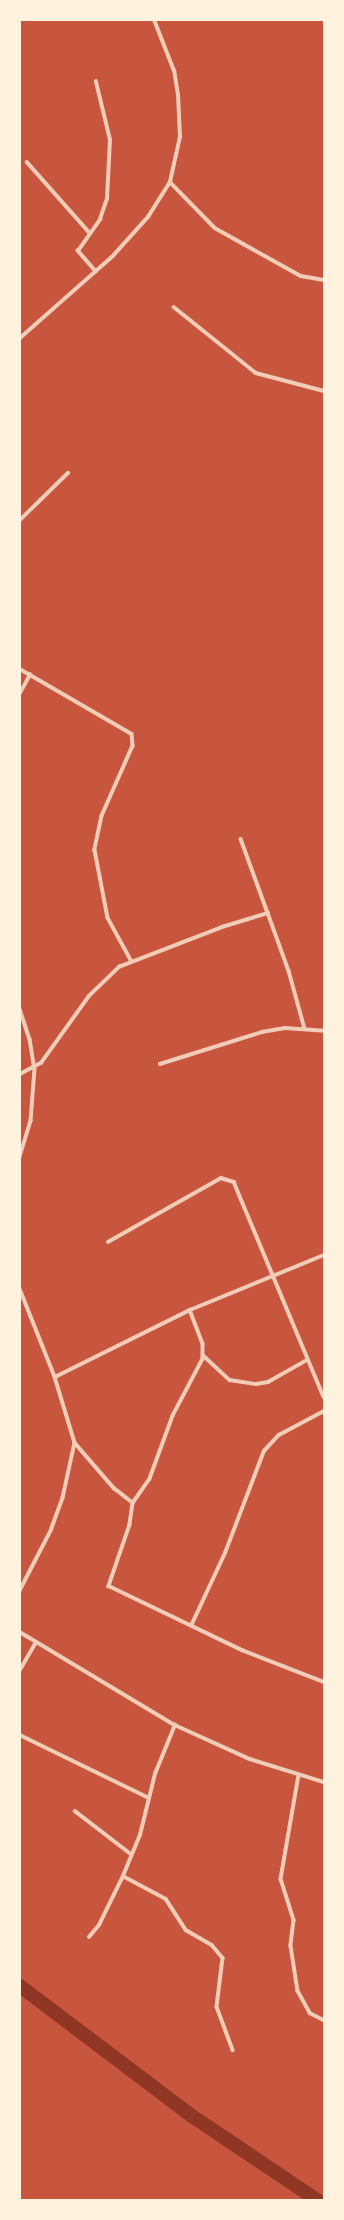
<!DOCTYPE html>
<style>
body{margin:0}
#map{position:relative;width:344px;height:2220px;overflow:hidden;background:#c8553d;font-family:"DejaVu Sans",sans-serif}
div>[style]{position:absolute}
.river>*{height:14px;margin:-7px;padding:0 7px;transform-origin:7px;border-radius:7px;background:#8f3625}
.minor>*{height:3.5px;margin:-1.75px;padding:0 1.75px;transform-origin:1.75px;border-radius:1.75px;background:#f1ccb7}
span{translate:-50% -50%;white-space:nowrap;text-align:center;line-height:1.15;-webkit-text-stroke:4px #fff3e0;paint-order:stroke}
.frame{position:absolute;inset:0;border:21px solid #fff3e0;pointer-events:none}
</style>
<div id="map">
<div class="river">
<div style="left:20px;top:1986px;width:216px;rotate:37.1deg"></div>
<div style="left:192px;top:2116px;width:151px;rotate:33.9deg"></div>
</div>
<div class="minor">
<div style="left:27px;top:162px;width:95px;rotate:48.4deg"></div>
<div style="left:170px;top:182px;width:64px;rotate:45.6deg"></div>
<div style="left:215px;top:228px;width:98px;rotate:29.2deg"></div>
<div style="left:301px;top:276px;width:23px;rotate:10deg"></div>
<div style="left:96px;top:272px;width:28px;rotate:-131deg"></div>
<div style="left:78px;top:251px;width:39px;rotate:-55deg"></div>
<div style="left:100px;top:219px;width:21px;rotate:-71deg"></div>
<div style="left:107px;top:199px;width:59px;rotate:-87.1deg"></div>
<div style="left:110px;top:140px;width:60px;rotate:-103.6deg"></div>
<div style="left:174px;top:307px;width:105px;rotate:38.8deg"></div>
<div style="left:256px;top:373px;width:70px;rotate:14.8deg"></div>
<div style="left:20px;top:338px;width:123px;rotate:-41.4deg"></div>
<div style="left:112px;top:257px;width:54px;rotate:-48deg"></div>
<div style="left:148px;top:217px;width:41px;rotate:-57.8deg"></div>
<div style="left:170px;top:182px;width:46px;rotate:-77.5deg"></div>
<div style="left:180px;top:137px;width:42px;rotate:-92.7deg"></div>
<div style="left:178px;top:95px;width:24px;rotate:-99deg"></div>
<div style="left:174px;top:71px;width:55px;rotate:-111.4deg"></div>
<div style="left:20px;top:520px;width:67px;rotate:-44.4deg"></div>
<div style="left:20px;top:669px;width:129px;rotate:30.1deg"></div>
<div style="left:132px;top:734px;width:12px;rotate:85deg"></div>
<div style="left:133px;top:746px;width:77px;rotate:113.9deg"></div>
<div style="left:102px;top:816px;width:35px;rotate:102deg"></div>
<div style="left:95px;top:850px;width:69px;rotate:79.2deg"></div>
<div style="left:108px;top:918px;width:48px;rotate:61.3deg"></div>
<div style="left:20px;top:693px;width:21px;rotate:-61deg"></div>
<div style="left:241px;top:839px;width:79px;rotate:70deg"></div>
<div style="left:20px;top:1009px;width:32px;rotate:72deg"></div>
<div style="left:30px;top:1039px;width:30px;rotate:81deg"></div>
<div style="left:35px;top:1069px;width:52px;rotate:94.4deg"></div>
<div style="left:31px;top:1121px;width:38px;rotate:107deg"></div>
<div style="left:160px;top:1064px;width:107px;rotate:-17.4deg"></div>
<div style="left:262px;top:1032px;width:23px;rotate:-10deg"></div>
<div style="left:285px;top:1028px;width:39px;rotate:4deg"></div>
<div style="left:20px;top:1074px;width:24px;rotate:-28deg"></div>
<div style="left:41px;top:1063px;width:82px;rotate:-54.4deg"></div>
<div style="left:89px;top:996px;width:42px;rotate:-44deg"></div>
<div style="left:119px;top:967px;width:110px;rotate:-21.2deg"></div>
<div style="left:222px;top:927px;width:48px;rotate:-16.9deg"></div>
<div style="left:268px;top:913px;width:62px;rotate:70.1deg"></div>
<div style="left:289px;top:971px;width:60px;rotate:74.6deg"></div>
<div style="left:108px;top:1242px;width:130px;rotate:-29.5deg"></div>
<div style="left:221px;top:1178px;width:14px;rotate:17deg"></div>
<div style="left:234px;top:1182px;width:233px;rotate:67.3deg"></div>
<div style="left:20px;top:1289px;width:95px;rotate:68.3deg"></div>
<div style="left:55px;top:1377px;width:69px;rotate:73.1deg"></div>
<div style="left:75px;top:1443px;width:56px;rotate:102.3deg"></div>
<div style="left:63px;top:1498px;width:33px;rotate:110deg"></div>
<div style="left:52px;top:1529px;width:70px;rotate:117.3deg"></div>
<div style="left:190px;top:1310px;width:36px;rotate:69deg"></div>
<div style="left:203px;top:1344px;width:15px;rotate:90deg"></div>
<div style="left:203px;top:1359px;width:64px;rotate:117.8deg"></div>
<div style="left:173px;top:1416px;width:67px;rotate:110.1deg"></div>
<div style="left:150px;top:1479px;width:29px;rotate:125deg"></div>
<div style="left:133px;top:1503px;width:22px;rotate:98deg"></div>
<div style="left:130px;top:1525px;width:65px;rotate:109deg"></div>
<div style="left:109px;top:1586px;width:148px;rotate:25.7deg"></div>
<div style="left:242px;top:1650px;width:88px;rotate:21.3deg"></div>
<div style="left:204px;top:1356px;width:35px;rotate:43deg"></div>
<div style="left:230px;top:1380px;width:26px;rotate:9deg"></div>
<div style="left:256px;top:1384px;width:12px;rotate:-9deg"></div>
<div style="left:268px;top:1382px;width:45px;rotate:-29.4deg"></div>
<div style="left:55px;top:1377px;width:151px;rotate:-26.4deg"></div>
<div style="left:190px;top:1310px;width:145px;rotate:-22.3deg"></div>
<div style="left:75px;top:1443px;width:60px;rotate:49.1deg"></div>
<div style="left:114px;top:1488px;width:24px;rotate:38deg"></div>
<div style="left:191px;top:1626px;width:81px;rotate:-65deg"></div>
<div style="left:225px;top:1553px;width:109px;rotate:-69.1deg"></div>
<div style="left:264px;top:1451px;width:22px;rotate:-47deg"></div>
<div style="left:279px;top:1435px;width:51px;rotate:-28.1deg"></div>
<div style="left:20px;top:1632px;width:181px;rotate:31deg"></div>
<div style="left:175px;top:1725px;width:82px;rotate:24.4deg"></div>
<div style="left:250px;top:1759px;width:77px;rotate:17.3deg"></div>
<div style="left:20px;top:1670px;width:32px;rotate:-60deg"></div>
<div style="left:20px;top:1735px;width:141px;rotate:26deg"></div>
<div style="left:299px;top:1775px;width:106px;rotate:99.8deg"></div>
<div style="left:281px;top:1879px;width:43px;rotate:72.4deg"></div>
<div style="left:294px;top:1920px;width:26px;rotate:97deg"></div>
<div style="left:291px;top:1946px;width:46px;rotate:81.2deg"></div>
<div style="left:298px;top:1991px;width:25px;rotate:61deg"></div>
<div style="left:310px;top:2013px;width:16px;rotate:27deg"></div>
<div style="left:75px;top:1811px;width:71px;rotate:37.5deg"></div>
<div style="left:123px;top:1876px;width:49px;rotate:28.1deg"></div>
<div style="left:166px;top:1899px;width:37px;rotate:57deg"></div>
<div style="left:186px;top:1930px;width:30px;rotate:30deg"></div>
<div style="left:212px;top:1945px;width:17px;rotate:50deg"></div>
<div style="left:223px;top:1958px;width:49px;rotate:97deg"></div>
<div style="left:217px;top:2007px;width:46px;rotate:69.6deg"></div>
<div style="left:89px;top:1937px;width:16px;rotate:-50deg"></div>
<div style="left:99px;top:1925px;width:55px;rotate:-63.9deg"></div>
<div style="left:123px;top:1876px;width:44px;rotate:-67.5deg"></div>
<div style="left:140px;top:1835px;width:63px;rotate:-76.2deg"></div>
<div style="left:155px;top:1774px;width:53px;rotate:-67.8deg"></div>
</div>
<div class="frame"></div>
</div>
